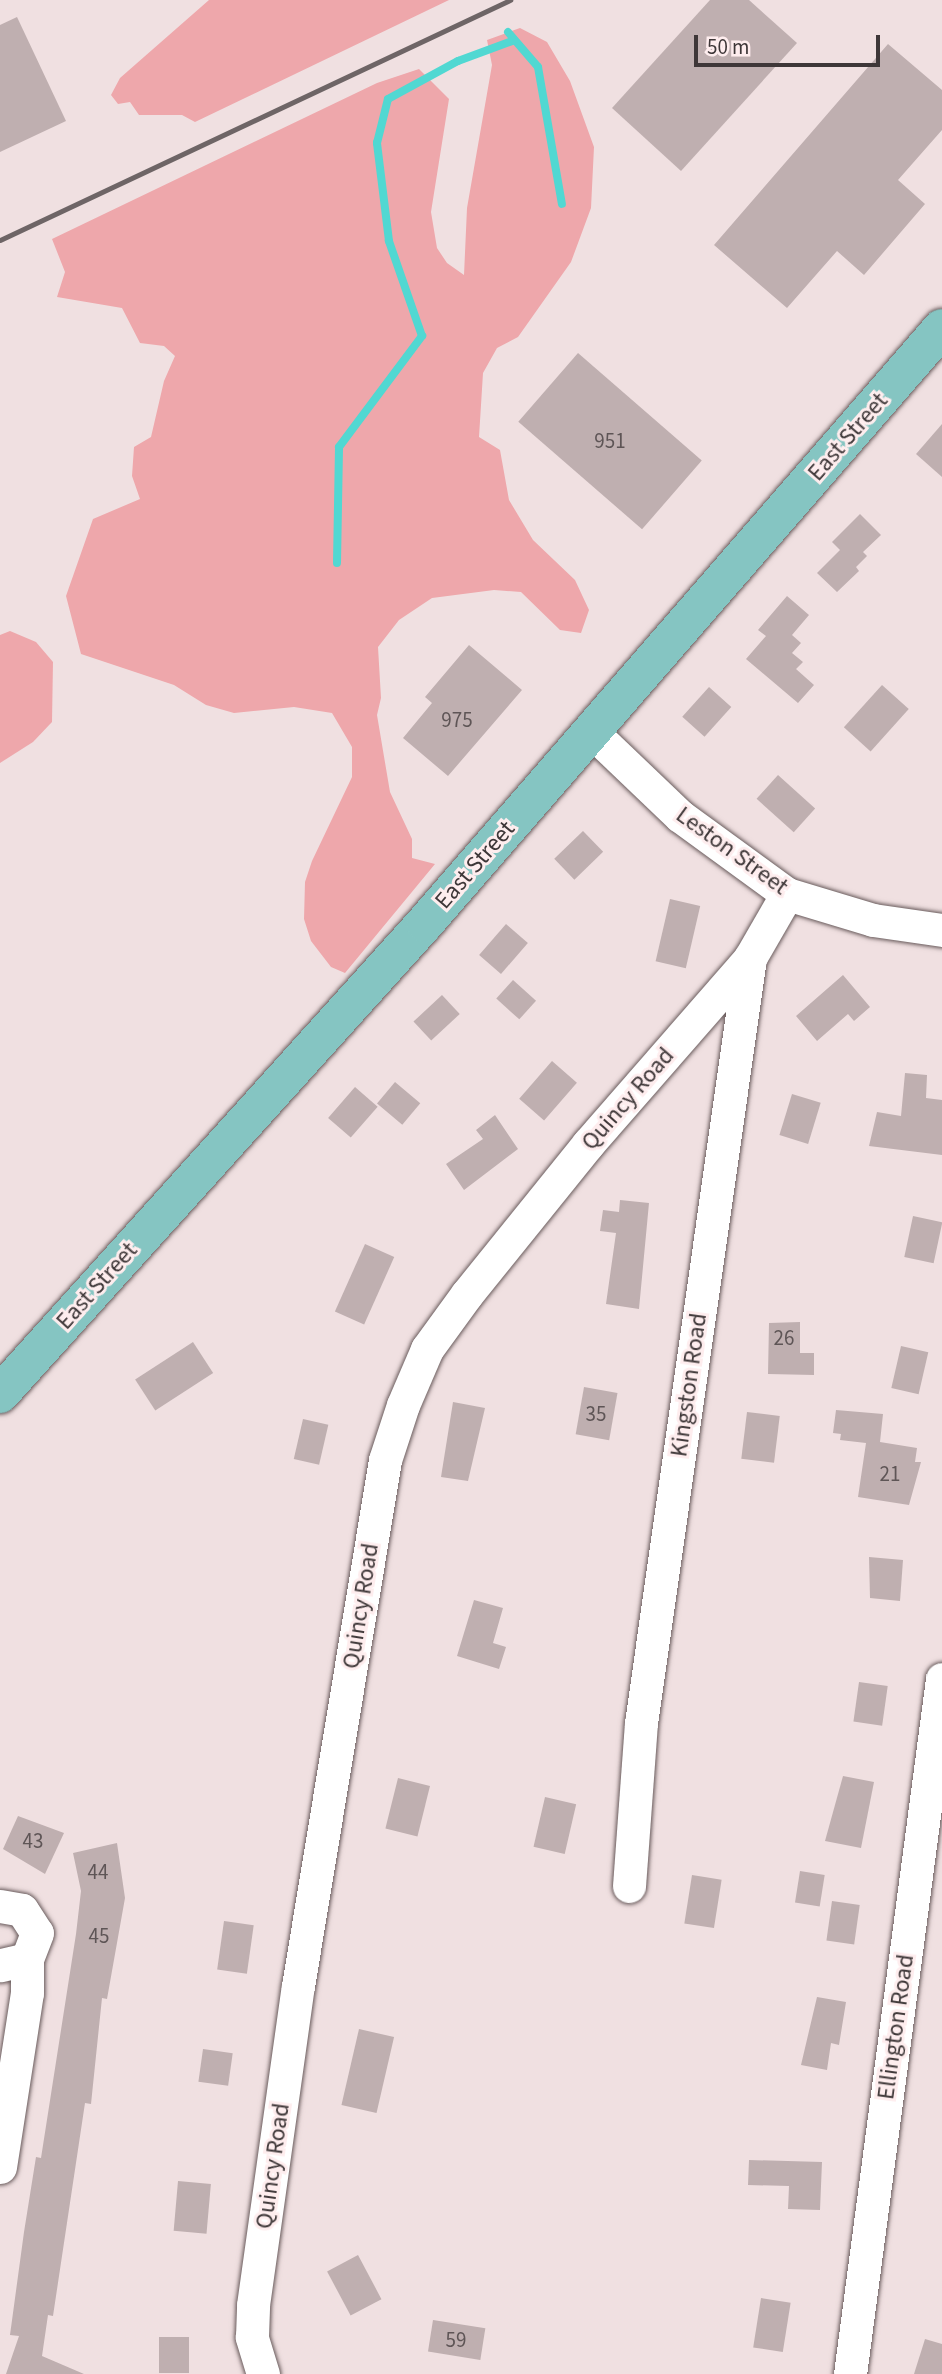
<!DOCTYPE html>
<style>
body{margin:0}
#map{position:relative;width:942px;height:2374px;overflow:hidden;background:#f0e0e1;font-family:"Source Sans 3",sans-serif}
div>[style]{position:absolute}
.green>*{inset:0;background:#eea7ab}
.stream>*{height:8px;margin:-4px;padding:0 4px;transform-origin:4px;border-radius:4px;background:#51d8d2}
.building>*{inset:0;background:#bfafb0;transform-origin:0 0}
.roads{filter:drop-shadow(0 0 2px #695b5c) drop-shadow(0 0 2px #695b5c)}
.minor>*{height:33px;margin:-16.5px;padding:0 16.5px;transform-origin:16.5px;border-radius:16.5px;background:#fff}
.major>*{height:38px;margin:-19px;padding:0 19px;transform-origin:19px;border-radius:19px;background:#85c5c2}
.rail>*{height:5px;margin:-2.5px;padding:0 2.5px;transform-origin:2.5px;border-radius:2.5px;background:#6e6566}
span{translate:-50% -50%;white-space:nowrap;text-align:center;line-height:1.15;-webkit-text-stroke:6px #feedee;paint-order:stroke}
.number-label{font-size:21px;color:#5e5556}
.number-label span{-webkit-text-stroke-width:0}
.street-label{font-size:24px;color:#3e3738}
.scale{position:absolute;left:694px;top:35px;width:186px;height:32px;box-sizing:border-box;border:4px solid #3e3738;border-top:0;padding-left:9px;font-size:21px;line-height:24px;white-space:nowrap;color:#3e3738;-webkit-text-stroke:5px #feedee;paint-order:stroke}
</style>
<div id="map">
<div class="green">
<div style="clip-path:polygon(209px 0,449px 0,195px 122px,182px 115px,139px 115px,130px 102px,118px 104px,111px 95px,120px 78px)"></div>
<div style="clip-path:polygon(520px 28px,547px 42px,570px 81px,594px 147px,591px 208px,571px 262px,518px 337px,497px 348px,483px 373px,479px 437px,500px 450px,509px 500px,533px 540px,575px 580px,589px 610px,581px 633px,560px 630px,521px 592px,494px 590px,432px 598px,399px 620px,378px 647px,381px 698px,377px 715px,390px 792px,412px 839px,412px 858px,435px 864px,345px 973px,331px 967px,311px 941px,304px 919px,305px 882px,312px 861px,352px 777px,352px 747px,332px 713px,294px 707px,234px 713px,206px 705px,174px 685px,81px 654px,66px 596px,93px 519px,140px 499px,132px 476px,134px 447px,151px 437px,164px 381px,175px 356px,164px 346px,140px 343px,122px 308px,57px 297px,65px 272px,52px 239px,377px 83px,419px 69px,449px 99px,431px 212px,437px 248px,447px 263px,464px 275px,467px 208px,492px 65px,487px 40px)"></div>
<div style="clip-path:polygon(10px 631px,36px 642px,53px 662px,52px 722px,33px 742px,0 763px,0 635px)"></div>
</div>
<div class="stream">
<div style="left:508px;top:32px;width:46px;rotate:49.4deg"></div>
<div style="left:538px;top:67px;width:139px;rotate:80.1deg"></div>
<div style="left:337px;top:563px;width:116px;rotate:-89deg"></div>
<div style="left:339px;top:447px;width:139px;rotate:-53.2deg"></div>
<div style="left:422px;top:336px;width:101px;rotate:-109.2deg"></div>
<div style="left:389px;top:241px;width:99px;rotate:-97deg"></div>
<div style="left:377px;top:143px;width:45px;rotate:-76deg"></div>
<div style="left:388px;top:99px;width:80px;rotate:-28.5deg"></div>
<div style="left:458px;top:61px;width:58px;rotate:-20.3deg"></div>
</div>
<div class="building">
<div style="clip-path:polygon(710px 0,749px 0,797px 43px,681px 171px,612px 108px)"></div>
<div style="clip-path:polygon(17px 17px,66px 121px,0 152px,0 25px)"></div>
<div style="clip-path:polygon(888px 44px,942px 90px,942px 130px,898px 180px,925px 204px,864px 275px,837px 251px,787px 308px,714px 245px)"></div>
<div style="left:578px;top:353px;width:164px;height:91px;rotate:41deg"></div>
<div style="clip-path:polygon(942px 424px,942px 477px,916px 454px)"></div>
<div style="clip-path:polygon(860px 514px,881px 535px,863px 552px,867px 556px,856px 567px,859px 571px,837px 592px,817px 573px,840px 550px,832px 542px)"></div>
<div style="clip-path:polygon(787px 596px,809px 615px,792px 635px,801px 643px,792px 653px,803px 662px,796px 669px,814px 685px,798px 703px,746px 659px,766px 636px,758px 630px)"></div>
<div style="clip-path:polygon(469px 645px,522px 690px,448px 776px,403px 738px,432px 703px,425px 697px)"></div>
<div style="left:882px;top:685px;width:36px;height:57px;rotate:42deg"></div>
<div style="left:709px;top:687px;width:30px;height:40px;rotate:42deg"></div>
<div style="left:778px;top:775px;width:50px;height:32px;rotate:42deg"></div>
<div style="left:583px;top:831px;width:29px;height:40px;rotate:46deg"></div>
<div style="left:670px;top:899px;width:31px;height:64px;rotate:13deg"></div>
<div style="left:506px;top:924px;width:29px;height:41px;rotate:41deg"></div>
<div style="clip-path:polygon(843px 975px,870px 1007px,854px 1021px,848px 1014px,817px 1041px,796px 1016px)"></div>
<div style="left:513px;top:980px;width:31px;height:25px;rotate:42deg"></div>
<div style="left:442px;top:995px;width:26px;height:39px;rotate:47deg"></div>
<div style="left:552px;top:1061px;width:33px;height:50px;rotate:41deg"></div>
<div style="clip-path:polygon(905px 1073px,927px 1075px,926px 1098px,942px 1100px,942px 1155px,869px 1146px,877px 1112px,901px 1116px)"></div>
<div style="left:395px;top:1082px;width:33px;height:28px;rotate:40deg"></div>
<div style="left:355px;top:1087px;width:30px;height:41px;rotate:41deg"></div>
<div style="left:792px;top:1094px;width:30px;height:43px;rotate:17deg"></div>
<div style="clip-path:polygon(495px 1115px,518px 1149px,464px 1190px,446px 1164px,483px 1139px,476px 1130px)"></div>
<div style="clip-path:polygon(620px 1200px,649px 1203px,639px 1309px,606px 1304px,616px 1233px,600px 1231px,603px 1210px,619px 1212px)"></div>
<div style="left:913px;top:1216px;width:30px;height:42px;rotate:12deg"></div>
<div style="left:365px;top:1244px;width:32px;height:74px;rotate:24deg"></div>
<div style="clip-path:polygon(800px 1322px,800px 1353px,814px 1353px,814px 1375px,768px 1374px,769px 1323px)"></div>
<div style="left:193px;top:1342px;width:37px;height:69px;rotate:57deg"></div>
<div style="left:901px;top:1346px;width:28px;height:43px;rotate:13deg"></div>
<div style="left:584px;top:1387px;width:34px;height:48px;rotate:10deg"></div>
<div style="clip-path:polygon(453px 1402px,485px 1408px,468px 1481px,441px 1477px)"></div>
<div style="clip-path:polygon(836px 1410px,883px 1414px,880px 1442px,917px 1448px,915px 1462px,921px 1462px,909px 1505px,858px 1497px,866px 1443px,840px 1440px,841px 1434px,833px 1433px)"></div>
<div style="left:747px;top:1412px;width:33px;height:47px;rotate:7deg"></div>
<div style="left:303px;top:1419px;width:26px;height:41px;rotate:13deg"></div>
<div style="clip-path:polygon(869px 1557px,903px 1560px,900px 1601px,870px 1598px)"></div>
<div style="clip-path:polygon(474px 1600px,503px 1608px,493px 1643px,506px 1647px,499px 1669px,457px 1656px)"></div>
<div style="left:859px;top:1682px;width:29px;height:40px;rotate:8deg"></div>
<div style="clip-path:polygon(843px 1776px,874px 1782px,861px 1848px,825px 1841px)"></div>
<div style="left:398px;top:1778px;width:33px;height:52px;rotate:14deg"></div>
<div style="left:545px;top:1797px;width:32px;height:51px;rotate:13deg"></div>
<div style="clip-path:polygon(18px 1816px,64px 1833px,45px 1874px,3px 1849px)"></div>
<div style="clip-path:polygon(117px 1843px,125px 1898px,107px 1999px,102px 1998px,91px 2104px,85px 2103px,53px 2316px,48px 2315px,42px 2356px,84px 2374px,6px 2374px,19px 2336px,10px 2335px,24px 2232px,36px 2157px,41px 2158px,76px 1934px,81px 1891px,73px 1853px)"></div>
<div style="left:800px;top:1871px;width:25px;height:32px;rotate:9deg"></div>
<div style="left:692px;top:1875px;width:30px;height:49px;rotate:9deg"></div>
<div style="left:832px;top:1901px;width:28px;height:40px;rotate:8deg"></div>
<div style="left:224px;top:1921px;width:30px;height:49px;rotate:8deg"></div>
<div style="clip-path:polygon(817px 1997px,846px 2002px,839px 2045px,831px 2043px,827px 2070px,801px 2065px)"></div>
<div style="left:359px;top:2029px;width:36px;height:78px;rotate:13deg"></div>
<div style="left:203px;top:2049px;width:30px;height:33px;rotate:8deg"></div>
<div style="clip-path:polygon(749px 2160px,822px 2162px,820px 2210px,788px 2209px,789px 2186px,748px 2185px)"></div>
<div style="left:178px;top:2181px;width:33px;height:50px;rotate:5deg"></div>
<div style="left:358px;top:2255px;width:50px;height:35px;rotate:62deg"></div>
<div style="left:761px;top:2298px;width:30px;height:50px;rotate:9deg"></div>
<div style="left:433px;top:2320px;width:53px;height:32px;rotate:9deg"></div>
<div style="left:159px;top:2337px;width:30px;height:36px"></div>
<div style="clip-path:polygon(925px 2339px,942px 2344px,942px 2374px,914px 2374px)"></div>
</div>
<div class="roads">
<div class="minor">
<div style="left:590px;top:730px;width:124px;rotate:43.7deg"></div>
<div style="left:680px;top:816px;width:132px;rotate:36.1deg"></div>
<div style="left:787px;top:894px;width:90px;rotate:16.8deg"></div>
<div style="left:873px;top:920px;width:70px;rotate:8.2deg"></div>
<div style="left:629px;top:1886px;width:163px;rotate:-85.8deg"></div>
<div style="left:641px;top:1723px;width:773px;rotate:-81.89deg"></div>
<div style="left:750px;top:958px;width:74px;rotate:-60deg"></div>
<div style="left:0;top:1906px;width:22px;rotate:10deg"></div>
<div style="left:22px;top:1910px;width:27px;rotate:57deg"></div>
<div style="left:37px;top:1933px;width:28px;rotate:111deg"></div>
<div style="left:27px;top:1959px;width:28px;rotate:167deg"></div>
<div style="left:0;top:2167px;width:176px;rotate:-81.2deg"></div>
<div style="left:27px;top:1993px;width:34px;rotate:-90deg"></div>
<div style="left:263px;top:2374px;width:39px;rotate:-107deg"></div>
<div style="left:252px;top:2337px;width:32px;rotate:-88deg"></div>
<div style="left:253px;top:2305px;width:322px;rotate:-82deg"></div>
<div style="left:298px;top:1986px;width:533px;rotate:-80.61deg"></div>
<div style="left:385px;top:1460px;width:58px;rotate:-71.9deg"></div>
<div style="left:403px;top:1405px;width:61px;rotate:-66.8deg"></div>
<div style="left:427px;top:1349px;width:68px;rotate:-54deg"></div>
<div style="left:467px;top:1294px;width:193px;rotate:-51.1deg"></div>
<div style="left:588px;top:1144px;width:247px;rotate:-48.9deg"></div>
<div style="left:850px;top:2374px;width:701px;rotate:-82.46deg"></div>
</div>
<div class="major">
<div style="left:0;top:1394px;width:634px;rotate:-47.94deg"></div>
<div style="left:425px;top:923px;width:788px;rotate:-49.01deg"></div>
</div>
</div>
<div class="rail">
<div style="left:0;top:240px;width:564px;rotate:-25.2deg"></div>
</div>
<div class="number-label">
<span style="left:610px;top:441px">951</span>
<span style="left:457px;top:720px">975</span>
<span style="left:784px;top:1338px">26</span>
<span style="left:596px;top:1414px">35</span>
<span style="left:890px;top:1474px">21</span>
<span style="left:33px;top:1841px">43</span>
<span style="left:98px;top:1872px">44</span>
<span style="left:99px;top:1936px">45</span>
<span style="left:456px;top:2340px">59</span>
</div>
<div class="street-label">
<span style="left:848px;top:437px;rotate:-49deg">East Street</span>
<span style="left:732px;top:851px;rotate:36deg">Leston Street</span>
<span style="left:475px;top:865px;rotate:-49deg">East Street</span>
<span style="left:628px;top:1099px;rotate:-49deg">Quincy Road</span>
<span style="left:97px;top:1286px;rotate:-48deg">East Street</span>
<span style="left:689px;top:1385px;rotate:-82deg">Kingston Road</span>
<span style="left:361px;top:1606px;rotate:-81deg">Quincy Road</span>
<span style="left:896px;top:2027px;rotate:-82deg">Ellington Road</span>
<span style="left:273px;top:2166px;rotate:-82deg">Quincy Road</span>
</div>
<div class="scale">50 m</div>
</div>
